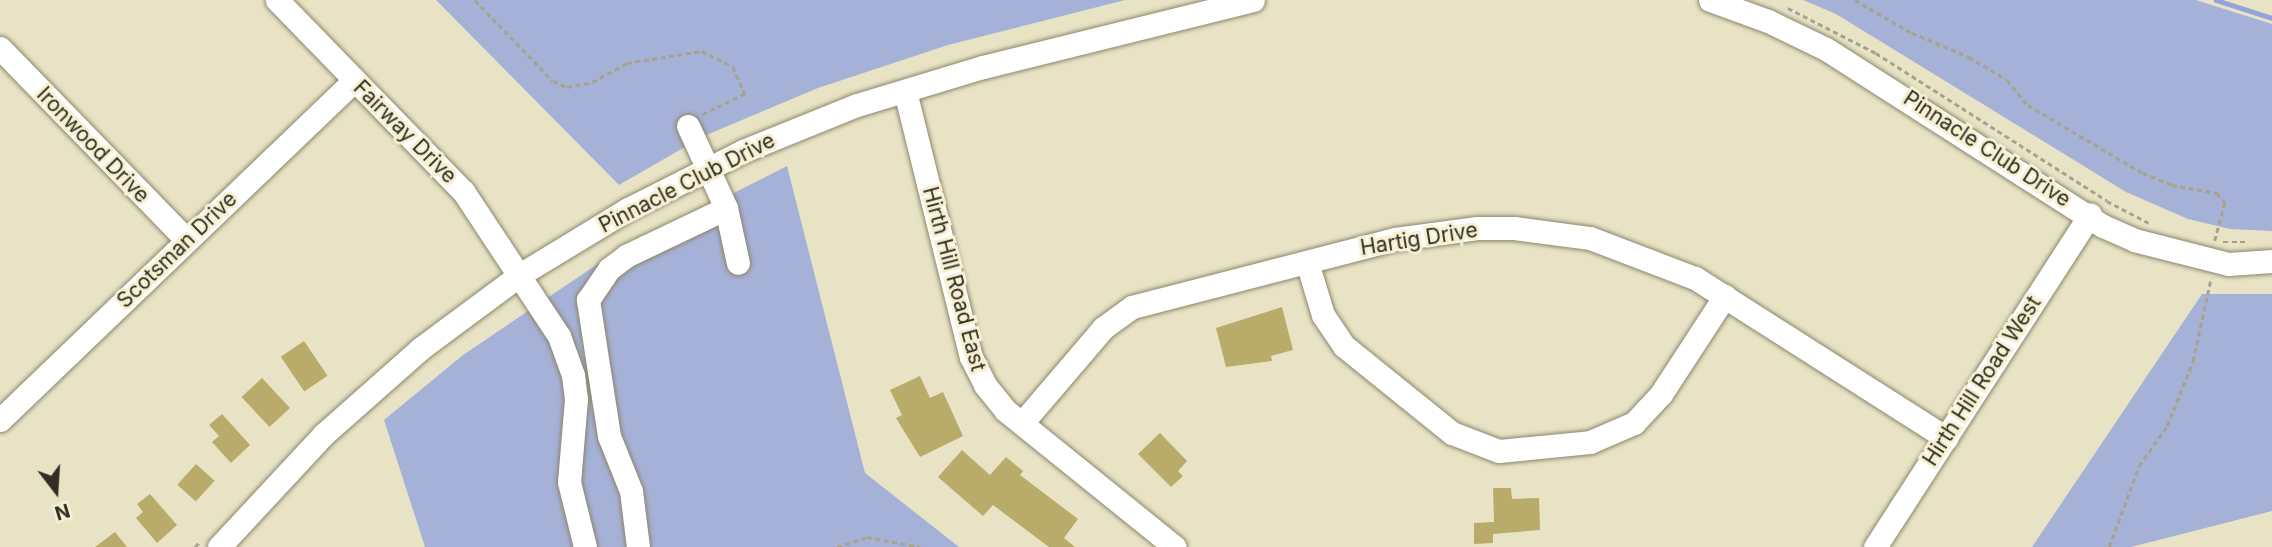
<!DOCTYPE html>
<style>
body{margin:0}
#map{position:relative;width:2272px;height:547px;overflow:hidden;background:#e9e3c6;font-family:Inter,sans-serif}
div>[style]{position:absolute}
.green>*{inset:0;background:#a6b1d8}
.stream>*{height:4.5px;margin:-2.25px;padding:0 2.25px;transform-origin:2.25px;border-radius:2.25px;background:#93a3dd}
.building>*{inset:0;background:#b9ab6a;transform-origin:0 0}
.path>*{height:2.5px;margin-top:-1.25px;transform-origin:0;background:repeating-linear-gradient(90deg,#a7a28b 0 5px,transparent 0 8.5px)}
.roads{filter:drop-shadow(0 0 2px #8c866b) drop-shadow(0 0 2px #8c866b)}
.minor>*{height:23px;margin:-11.5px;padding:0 11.5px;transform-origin:11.5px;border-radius:11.5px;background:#fff}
span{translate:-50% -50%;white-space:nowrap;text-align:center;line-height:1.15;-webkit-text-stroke:6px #f7f0d3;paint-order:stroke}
.street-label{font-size:21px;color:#302d22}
.north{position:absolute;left:21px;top:456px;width:70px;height:70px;-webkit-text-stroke:5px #f7f0d3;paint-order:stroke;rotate:163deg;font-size:19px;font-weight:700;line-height:28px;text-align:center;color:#302d22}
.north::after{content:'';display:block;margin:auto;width:24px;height:32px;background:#302d22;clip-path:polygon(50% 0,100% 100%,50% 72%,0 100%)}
</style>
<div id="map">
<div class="green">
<div style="clip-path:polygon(436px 0,1125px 0,948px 45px,818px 88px,704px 136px,619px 185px)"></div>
<div style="clip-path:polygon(1803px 0,2196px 0,2272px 24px,2272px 231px,2230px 229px,2188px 219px,2126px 192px,1836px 14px)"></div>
<div style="clip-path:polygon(787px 166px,865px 473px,959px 547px,425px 547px,384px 420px,463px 355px,611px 255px)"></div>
<div style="clip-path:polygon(2202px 294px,2272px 294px,2272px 511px,2131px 547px,2032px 547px)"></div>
</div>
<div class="stream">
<div style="left:2216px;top:0;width:59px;rotate:17.8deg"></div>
</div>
<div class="building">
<div style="clip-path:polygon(1282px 307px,1293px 350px,1271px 356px,1272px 361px,1226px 367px,1216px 328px)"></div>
<div style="left:304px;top:341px;width:42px;height:28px;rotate:56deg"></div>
<div style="clip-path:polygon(920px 376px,930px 398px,943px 392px,963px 436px,920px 457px,896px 418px,902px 415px,890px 390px)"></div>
<div style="left:262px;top:378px;width:41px;height:28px;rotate:47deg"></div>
<div style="clip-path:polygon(222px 414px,250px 445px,231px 463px,212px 442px,219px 436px,209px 425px)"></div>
<div style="clip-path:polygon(1160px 433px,1187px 461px,1178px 471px,1183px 476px,1171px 487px,1138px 454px)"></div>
<div style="clip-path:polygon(962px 450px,990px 475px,1006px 457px,1023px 471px,1020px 475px,1078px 519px,1064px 538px,1075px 547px,1049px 547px,993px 505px,983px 516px,938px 477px)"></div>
<div style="left:196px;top:464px;width:25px;height:28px;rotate:42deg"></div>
<div style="clip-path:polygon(1493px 488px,1511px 488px,1512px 499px,1539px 498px,1540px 530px,1493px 534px,1493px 543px,1474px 544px,1474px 523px,1494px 522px)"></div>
<div style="clip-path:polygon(150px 494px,177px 525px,157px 543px,136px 518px,143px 512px,137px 504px)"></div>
<div style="clip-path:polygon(115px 532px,127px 547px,95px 547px)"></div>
</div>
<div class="path">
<div style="left:475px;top:0;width:112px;rotate:46.1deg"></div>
<div style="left:553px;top:81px;width:15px;rotate:23deg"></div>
<div style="left:567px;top:87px;width:25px;rotate:-11deg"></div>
<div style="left:592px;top:82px;width:40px;rotate:-28deg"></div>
<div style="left:627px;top:63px;width:76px;rotate:-9.1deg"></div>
<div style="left:702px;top:51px;width:35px;rotate:27deg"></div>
<div style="left:733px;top:67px;width:30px;rotate:66deg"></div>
<div style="left:745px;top:94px;width:48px;rotate:154deg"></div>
<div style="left:1855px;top:0;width:66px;rotate:30.1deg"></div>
<div style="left:1912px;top:33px;width:62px;rotate:22.8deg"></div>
<div style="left:1969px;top:57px;width:44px;rotate:31.2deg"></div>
<div style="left:2007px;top:80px;width:33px;rotate:50deg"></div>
<div style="left:2028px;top:105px;width:134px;rotate:30.6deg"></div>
<div style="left:2143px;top:173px;width:31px;rotate:22deg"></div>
<div style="left:2172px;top:185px;width:46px;rotate:10.1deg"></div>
<div style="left:2217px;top:193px;width:13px;rotate:51deg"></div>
<div style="left:2225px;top:203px;width:39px;rotate:105deg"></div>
<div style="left:1788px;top:8px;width:99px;rotate:27.1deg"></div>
<div style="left:1876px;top:53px;width:274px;rotate:32.6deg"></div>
<div style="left:2107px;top:201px;width:47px;rotate:27.6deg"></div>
<div style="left:2223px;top:242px;width:25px"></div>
<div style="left:195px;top:547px;width:8px;rotate:-50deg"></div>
<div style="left:837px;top:547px;width:32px;rotate:-18deg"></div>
<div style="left:867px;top:537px;width:54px;rotate:10.7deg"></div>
<div style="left:2109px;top:547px;width:86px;rotate:-69.7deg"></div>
<div style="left:2139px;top:466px;width:49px;rotate:-55deg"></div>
<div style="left:2167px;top:426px;width:70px;rotate:-68.2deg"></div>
<div style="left:2193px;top:361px;width:85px;rotate:-77.8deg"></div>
</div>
<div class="roads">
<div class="minor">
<div style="left:277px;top:0;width:267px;rotate:45.8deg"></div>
<div style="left:463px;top:191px;width:174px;rotate:56.5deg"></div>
<div style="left:559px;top:336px;width:41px;rotate:70.3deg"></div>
<div style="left:573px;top:375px;width:24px;rotate:83deg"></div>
<div style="left:576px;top:399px;width:83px;rotate:94.8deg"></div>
<div style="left:569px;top:482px;width:67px;rotate:76.2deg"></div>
<div style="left:1710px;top:0;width:62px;rotate:19.9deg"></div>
<div style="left:1768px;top:21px;width:64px;rotate:25.8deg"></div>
<div style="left:1826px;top:49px;width:329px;rotate:32.6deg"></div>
<div style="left:2103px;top:226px;width:34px;rotate:24deg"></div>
<div style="left:2134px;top:240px;width:97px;rotate:14.3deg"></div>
<div style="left:2228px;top:264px;width:44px;rotate:-3.9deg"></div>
<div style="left:0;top:48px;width:268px;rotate:45.8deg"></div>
<div style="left:905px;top:91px;width:274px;rotate:76.1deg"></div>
<div style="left:971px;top:357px;width:31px;rotate:63deg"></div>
<div style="left:985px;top:385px;width:32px;rotate:51deg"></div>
<div style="left:1005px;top:410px;width:218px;rotate:38.9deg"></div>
<div style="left:688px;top:126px;width:90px;rotate:65.1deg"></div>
<div style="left:726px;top:208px;width:56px;rotate:77.7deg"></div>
<div style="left:1307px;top:262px;width:55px;rotate:73.2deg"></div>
<div style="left:1323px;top:315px;width:37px;rotate:56deg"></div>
<div style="left:1344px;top:346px;width:139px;rotate:38.9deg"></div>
<div style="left:1452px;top:433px;width:50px;rotate:21deg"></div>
<div style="left:1499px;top:451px;width:91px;rotate:-5.6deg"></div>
<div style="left:1590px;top:442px;width:48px;rotate:-23.4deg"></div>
<div style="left:1634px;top:423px;width:40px;rotate:-47deg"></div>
<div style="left:1661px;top:394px;width:117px;rotate:-56.9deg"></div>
<div style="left:0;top:420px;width:490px;rotate:-43.8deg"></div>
<div style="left:1022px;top:423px;width:125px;rotate:-49.5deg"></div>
<div style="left:1103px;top:328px;width:36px;rotate:-36deg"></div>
<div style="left:1132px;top:307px;width:272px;rotate:-14.5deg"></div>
<div style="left:1395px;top:239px;width:83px;rotate:-7.6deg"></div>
<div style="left:1477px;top:228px;width:37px"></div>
<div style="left:1514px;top:228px;width:77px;rotate:7.5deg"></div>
<div style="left:1590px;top:238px;width:112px;rotate:20.9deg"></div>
<div style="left:1695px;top:278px;width:298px;rotate:32.5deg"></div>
<div style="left:219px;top:547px;width:154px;rotate:-47.1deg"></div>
<div style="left:324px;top:434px;width:128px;rotate:-41.5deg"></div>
<div style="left:420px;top:349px;width:126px;rotate:-36.6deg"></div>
<div style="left:521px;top:274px;width:125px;rotate:-31.3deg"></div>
<div style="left:628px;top:209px;width:129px;rotate:-26.8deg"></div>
<div style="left:743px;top:151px;width:123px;rotate:-22deg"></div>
<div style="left:857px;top:105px;width:132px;rotate:-16.8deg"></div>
<div style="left:983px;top:67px;width:278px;rotate:-13.9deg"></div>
<div style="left:638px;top:547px;width:56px;rotate:-97.1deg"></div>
<div style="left:631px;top:491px;width:59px;rotate:-111.8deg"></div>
<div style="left:609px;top:436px;width:138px;rotate:-98.8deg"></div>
<div style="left:588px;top:300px;width:37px;rotate:-56deg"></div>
<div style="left:609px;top:269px;width:21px;rotate:-37deg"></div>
<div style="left:626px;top:256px;width:111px;rotate:-25.6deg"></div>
<div style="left:1875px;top:547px;width:396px;rotate:-57.1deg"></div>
</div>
</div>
<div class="street-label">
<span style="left:405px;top:132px;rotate:45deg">Fairway Drive</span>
<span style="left:93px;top:145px;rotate:46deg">Ironwood Drive</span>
<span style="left:1987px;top:149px;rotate:33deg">Pinnacle Club Drive</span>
<span style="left:687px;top:183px;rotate:-27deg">Pinnacle Club Drive</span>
<span style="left:1419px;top:239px;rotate:-9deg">Hartig Drive</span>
<span style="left:177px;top:250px;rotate:-44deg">Scotsman Drive</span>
<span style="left:954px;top:279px;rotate:75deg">Hirth Hill Road East</span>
<span style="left:1982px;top:381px;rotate:-57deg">Hirth Hill Road West</span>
</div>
<div class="north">N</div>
</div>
